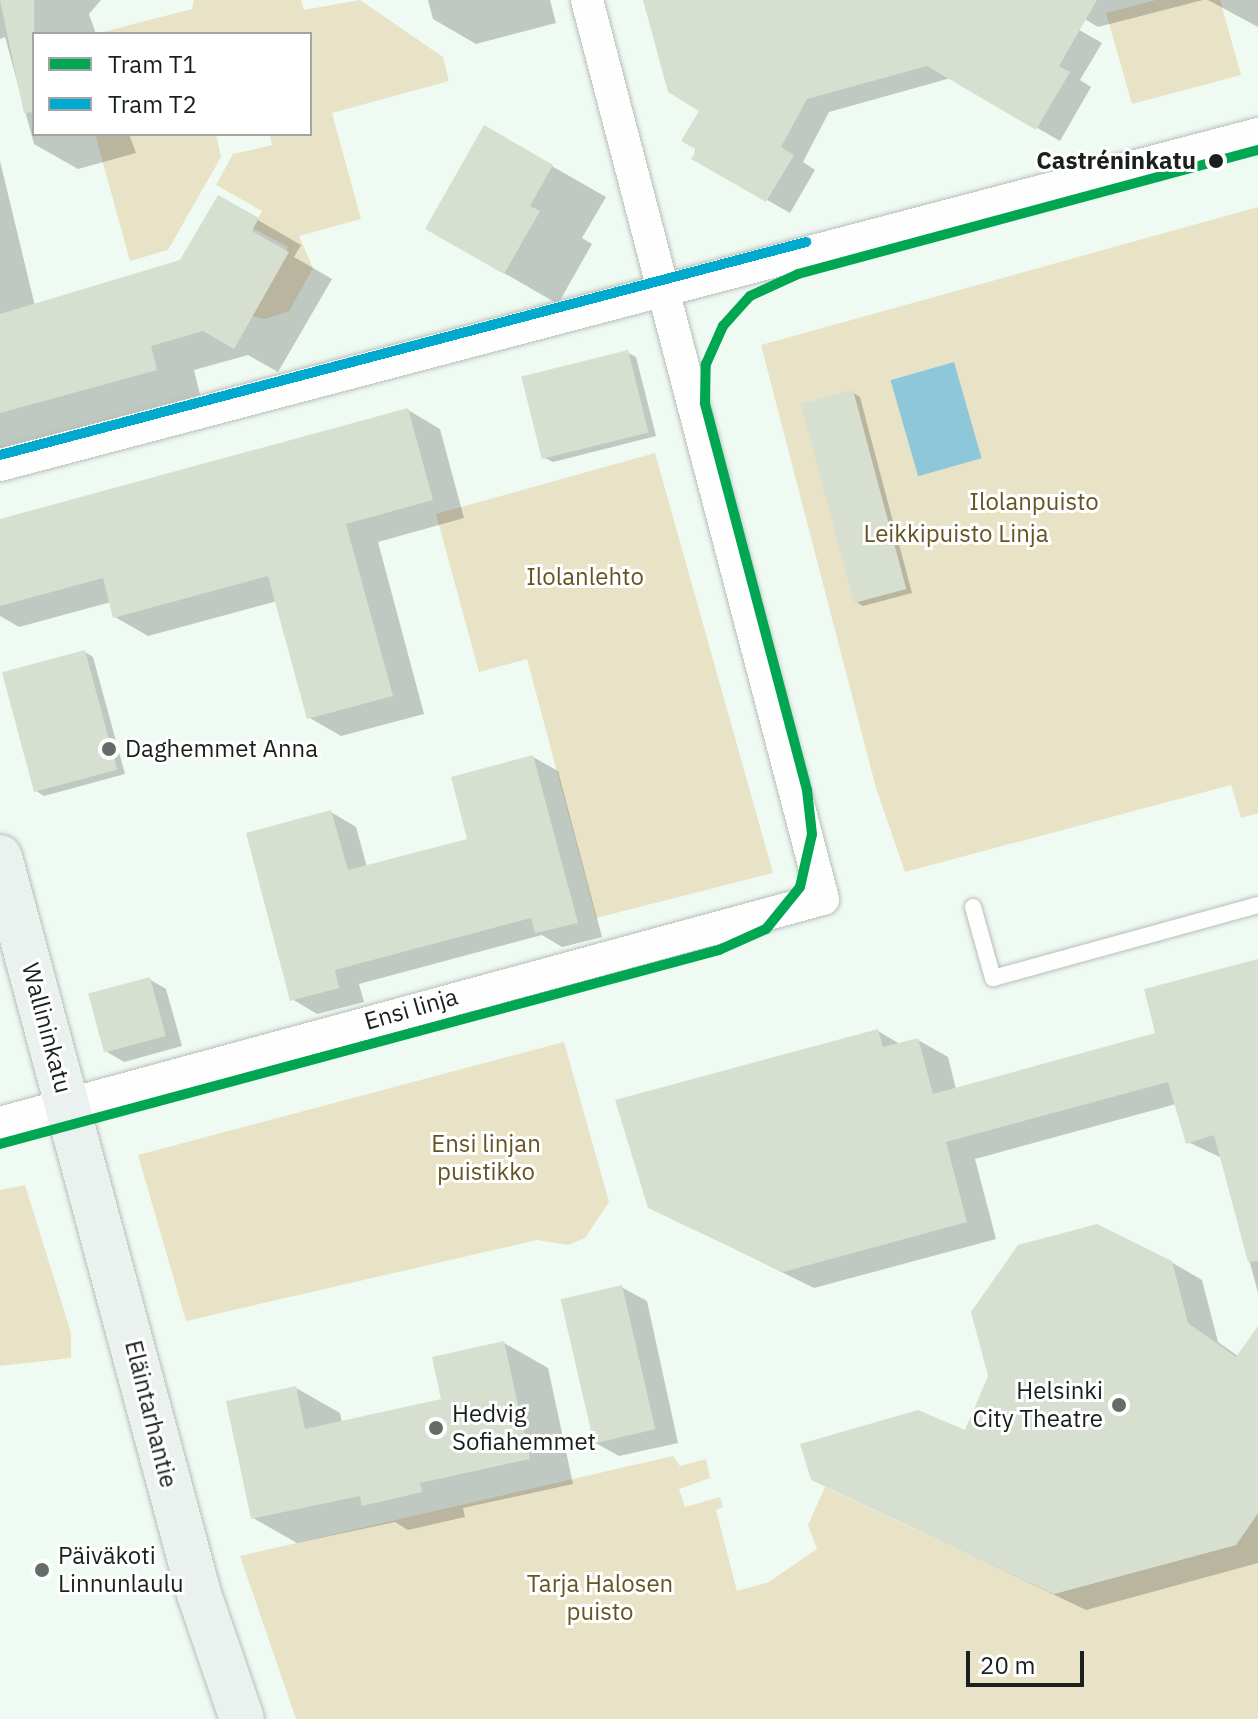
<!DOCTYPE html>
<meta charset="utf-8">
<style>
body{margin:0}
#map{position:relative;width:1258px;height:1719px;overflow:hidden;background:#effaf2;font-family:"IBM Plex Sans",sans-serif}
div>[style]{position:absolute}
.green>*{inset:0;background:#e8e3c7}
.water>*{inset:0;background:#8dc7d9;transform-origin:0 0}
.shadow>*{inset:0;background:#0003}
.building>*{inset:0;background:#d7e0d0;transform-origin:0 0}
.roads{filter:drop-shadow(0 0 2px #b7bfb9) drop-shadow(0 0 2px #b7bfb9)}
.service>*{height:16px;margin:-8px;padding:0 8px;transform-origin:8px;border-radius:8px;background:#fdfefd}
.minor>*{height:32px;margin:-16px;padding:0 16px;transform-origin:16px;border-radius:16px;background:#fdfefd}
.secondary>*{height:44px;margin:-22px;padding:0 22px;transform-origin:22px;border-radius:22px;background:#ebf1ef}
.tram-1>*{height:10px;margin:-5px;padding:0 5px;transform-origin:5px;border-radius:5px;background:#00a651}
.tram-2>*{height:10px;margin:-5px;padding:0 5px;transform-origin:5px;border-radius:5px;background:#00a9ce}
.dots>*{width:22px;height:22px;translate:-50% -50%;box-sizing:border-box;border:4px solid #fff;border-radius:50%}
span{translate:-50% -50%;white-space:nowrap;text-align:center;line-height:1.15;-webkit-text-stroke:6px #fff;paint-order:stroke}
.stop-label{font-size:24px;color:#1a211d;font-weight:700}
.right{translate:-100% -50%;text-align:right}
.park-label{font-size:24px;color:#665423}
.poi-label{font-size:24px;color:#1a211d}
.left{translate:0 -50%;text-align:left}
.street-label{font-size:24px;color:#1a211d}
.legend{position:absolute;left:32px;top:32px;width:280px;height:104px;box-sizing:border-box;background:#fff;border:2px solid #a3a6a5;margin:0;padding:10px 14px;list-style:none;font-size:24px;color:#1a211d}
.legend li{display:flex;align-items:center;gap:16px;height:40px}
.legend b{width:40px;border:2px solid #a3a6a5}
.scale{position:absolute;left:966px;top:1651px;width:118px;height:36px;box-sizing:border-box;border:4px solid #1a211d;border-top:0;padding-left:10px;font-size:24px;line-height:28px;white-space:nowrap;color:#1a211d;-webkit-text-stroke:6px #fff;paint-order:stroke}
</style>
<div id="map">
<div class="green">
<div style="clip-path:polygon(194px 0,301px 0,304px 10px,360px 0,443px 57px,449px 81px,332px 113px,361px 219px,299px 236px,313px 268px,289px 311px,265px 319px,252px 316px,288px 247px,253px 228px,262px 211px,216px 185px,233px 154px,272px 145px,270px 134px,310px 134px,310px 34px,95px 34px,192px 9px)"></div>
<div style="clip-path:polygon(1156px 0,1220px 0,1241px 75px,1132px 104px,1106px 13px)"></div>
<div style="clip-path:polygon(95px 134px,216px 134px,221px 157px,168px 250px,130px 261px)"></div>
<div style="clip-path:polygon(1258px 207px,1258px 813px,1241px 818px,1231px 785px,905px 872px,876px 788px,761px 345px)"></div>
<div style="clip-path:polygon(655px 453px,773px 873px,596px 918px,527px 659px,479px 672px,436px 514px)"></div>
<div style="clip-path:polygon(564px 1042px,609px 1202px,585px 1238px,568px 1245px,537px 1240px,186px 1321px,138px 1155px)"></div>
<div style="clip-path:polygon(25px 1185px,71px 1333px,71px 1358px,0 1366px,0 1190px)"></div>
<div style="clip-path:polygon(673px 1456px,680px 1466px,706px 1459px,710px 1478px,679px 1489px,685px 1507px,720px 1497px,723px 1507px,716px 1510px,737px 1591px,769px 1582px,817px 1549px,808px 1525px,825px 1487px,1054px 1594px,1236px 1545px,1258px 1513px,1258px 1719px,296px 1719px,240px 1556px)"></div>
</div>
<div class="water">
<div style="left:954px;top:362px;width:100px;height:66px;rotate:74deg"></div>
</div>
<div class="shadow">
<div style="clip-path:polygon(0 0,101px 0,89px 14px,96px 34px,34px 34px,34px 134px,129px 134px,136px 153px,78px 169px,34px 144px,5px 37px,0 39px)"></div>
<div style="clip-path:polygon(428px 0,550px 0,556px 23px,476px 44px,433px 19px)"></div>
<div style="clip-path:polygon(645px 0,1027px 0,1102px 43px,1080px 80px,1091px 87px,1060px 141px,951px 78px,829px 112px,803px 162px,815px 170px,790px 213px,694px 158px,702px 110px)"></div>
<div style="clip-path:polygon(1077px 0,1203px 0,1098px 27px,1083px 18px)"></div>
<div style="clip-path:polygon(1208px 0,1258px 0,1258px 27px)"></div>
<div style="clip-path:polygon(485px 128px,606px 197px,582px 238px,592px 244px,558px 304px,427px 229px)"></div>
<div style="clip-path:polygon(0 161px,35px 306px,182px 262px,218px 197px,301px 245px,294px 257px,332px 279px,278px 372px,248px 355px,194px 370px,200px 395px,0 449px)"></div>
<div style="clip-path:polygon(628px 353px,636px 357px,656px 436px,553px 462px,545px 458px)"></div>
<div style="clip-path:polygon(852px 392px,860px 397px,912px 593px,863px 606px,855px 601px)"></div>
<div style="clip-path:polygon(408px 410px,440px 429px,464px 518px,378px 542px,424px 714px,341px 736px,308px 717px,277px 601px,148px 636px,115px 617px,111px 602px,19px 627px,0 616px,0 521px)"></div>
<div style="clip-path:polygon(85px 652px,93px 657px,125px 774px,44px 796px,36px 791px)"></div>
<div style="clip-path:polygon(533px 757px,558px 771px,602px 937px,562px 947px,542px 935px,359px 984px,364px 1002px,317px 1014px,292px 999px,331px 812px,356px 827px,367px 867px,470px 840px)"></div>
<div style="clip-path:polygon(1258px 959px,1258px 1293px,1222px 1158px,1188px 1142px,1176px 1104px,975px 1159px,996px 1239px,814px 1288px,650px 1207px,878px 1031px,900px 1044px,918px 1040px,948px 1057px,956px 1089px,1158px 1034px)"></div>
<div style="clip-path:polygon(149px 979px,166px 989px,182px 1046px,124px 1062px,107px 1052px)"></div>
<div style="clip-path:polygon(1171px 1262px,1202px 1280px,1218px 1342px,1239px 1357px,1258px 1330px,1258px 1563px,1086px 1610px,812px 1479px,966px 1433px)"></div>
<div style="clip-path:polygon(621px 1287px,647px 1301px,678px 1443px,619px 1456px,594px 1442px)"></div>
<div style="clip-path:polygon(504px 1343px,548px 1368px,573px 1484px,463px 1508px,465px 1517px,408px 1530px,395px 1522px,297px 1543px,253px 1518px,296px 1388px,340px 1413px,342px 1423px,444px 1400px)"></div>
</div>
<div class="building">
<div style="clip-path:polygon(0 0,34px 0,34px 112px,24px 113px)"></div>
<div style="clip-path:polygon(643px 0,1097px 0,1059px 66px,1070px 72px,1036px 130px,927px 66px,807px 99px,781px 147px,794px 155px,766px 202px,691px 159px,697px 150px,681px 141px,699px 111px,668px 92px)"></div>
<div style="clip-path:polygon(484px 125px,553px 165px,530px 206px,540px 211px,504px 274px,425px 229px)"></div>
<div style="clip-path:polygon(218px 195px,259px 218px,252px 231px,289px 252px,234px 349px,203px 331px,151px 346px,157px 370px,0 413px,0 314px,180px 260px)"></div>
<div style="left:628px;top:350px;width:85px;height:110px;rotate:76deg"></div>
<div style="left:853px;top:390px;width:206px;height:54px;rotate:75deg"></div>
<div style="clip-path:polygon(408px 408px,433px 500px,346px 524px,393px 696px,307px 719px,268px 576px,113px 618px,103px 578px,0 606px,0 519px)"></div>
<div style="left:85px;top:650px;width:124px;height:86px;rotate:75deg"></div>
<div style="clip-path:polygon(533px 755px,578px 923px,535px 933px,531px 918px,335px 970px,339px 988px,290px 1001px,246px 833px,331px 810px,348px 870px,467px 839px,451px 777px)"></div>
<div style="clip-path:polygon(1258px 959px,1258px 1261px,1248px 1262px,1214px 1135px,1186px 1144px,1168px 1082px,946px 1142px,967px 1222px,783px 1272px,648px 1208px,615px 1100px,878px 1029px,883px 1047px,918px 1038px,933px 1094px,1155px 1033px,1144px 989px)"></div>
<div style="left:150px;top:977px;width:61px;height:64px;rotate:75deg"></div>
<div style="clip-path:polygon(1097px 1224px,1172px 1261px,1188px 1323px,1236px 1357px,1258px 1326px,1258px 1513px,1236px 1545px,1054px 1594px,811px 1480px,800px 1444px,918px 1410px,965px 1430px,988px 1376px,971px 1312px,1018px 1245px)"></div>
<div style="left:622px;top:1285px;width:148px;height:63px;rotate:77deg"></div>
<div style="clip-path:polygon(504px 1341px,530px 1459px,420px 1483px,422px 1492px,362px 1506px,360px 1496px,251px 1519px,226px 1401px,296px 1386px,305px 1429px,441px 1399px,432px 1357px)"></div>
</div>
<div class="roads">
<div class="service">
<div style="left:973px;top:907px;width:74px;rotate:74.3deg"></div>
<div style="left:993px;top:978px;width:275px;rotate:-15.4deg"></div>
</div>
<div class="minor">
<div style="left:0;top:465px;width:1301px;rotate:-14.74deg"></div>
<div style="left:0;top:1123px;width:853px;rotate:-15.23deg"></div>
<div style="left:823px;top:899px;width:929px;rotate:-104.71deg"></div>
</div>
<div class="secondary">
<div style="left:0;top:857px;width:763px;rotate:74.89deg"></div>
<div style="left:199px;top:1594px;width:132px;rotate:71deg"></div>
</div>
</div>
<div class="tram-1">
<div style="left:0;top:1144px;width:745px;rotate:-15.1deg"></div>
<div style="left:719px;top:950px;width:51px;rotate:-24.1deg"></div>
<div style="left:766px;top:929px;width:54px;rotate:-51deg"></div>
<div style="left:800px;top:887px;width:54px;rotate:-77.2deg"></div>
<div style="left:812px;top:834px;width:44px;rotate:-96.5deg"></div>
<div style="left:807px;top:790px;width:400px;rotate:-104.8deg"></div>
<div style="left:705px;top:403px;width:39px;rotate:-89deg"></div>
<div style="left:706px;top:364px;width:42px;rotate:-65.9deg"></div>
<div style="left:723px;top:326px;width:40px;rotate:-48deg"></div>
<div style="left:750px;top:296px;width:53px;rotate:-24.6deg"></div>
<div style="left:798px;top:274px;width:476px;rotate:-15.1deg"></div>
</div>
<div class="tram-2">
<div style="left:0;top:455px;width:834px;rotate:-14.8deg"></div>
</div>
<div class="dots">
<div style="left:1216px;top:161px;background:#1a211d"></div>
<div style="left:109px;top:749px;background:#656d68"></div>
<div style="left:1119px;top:1405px;background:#656d68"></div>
<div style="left:436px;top:1428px;background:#656d68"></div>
<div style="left:42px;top:1570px;background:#656d68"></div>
</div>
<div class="stop-label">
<span class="right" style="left:1196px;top:161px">Castréninkatu</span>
</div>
<div class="park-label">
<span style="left:1034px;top:502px">Ilolanpuisto</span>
<span style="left:956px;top:534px">Leikkipuisto Linja</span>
<span style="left:585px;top:577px">Ilolanlehto</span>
<span style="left:486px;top:1158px">Ensi linjan<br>puistikko</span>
<span style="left:600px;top:1598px">Tarja Halosen<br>puisto</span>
</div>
<div class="poi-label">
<span class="left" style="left:125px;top:749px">Daghemmet Anna</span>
<span class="right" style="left:1103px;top:1405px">Helsinki<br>City Theatre</span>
<span class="left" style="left:452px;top:1428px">Hedvig<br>Sofiahemmet</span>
<span class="left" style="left:58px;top:1570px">Päiväkoti<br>Linnunlaulu</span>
</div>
<div class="street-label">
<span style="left:411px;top:1009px;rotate:-16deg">Ensi linja</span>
<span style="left:47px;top:1028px;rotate:75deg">Wallininkatu</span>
<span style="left:151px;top:1414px;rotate:76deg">Eläintarhantie</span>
</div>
<ul class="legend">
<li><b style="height:10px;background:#00a651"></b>Tram T1</li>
<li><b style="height:10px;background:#00a9ce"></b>Tram T2</li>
</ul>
<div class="scale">20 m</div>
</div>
